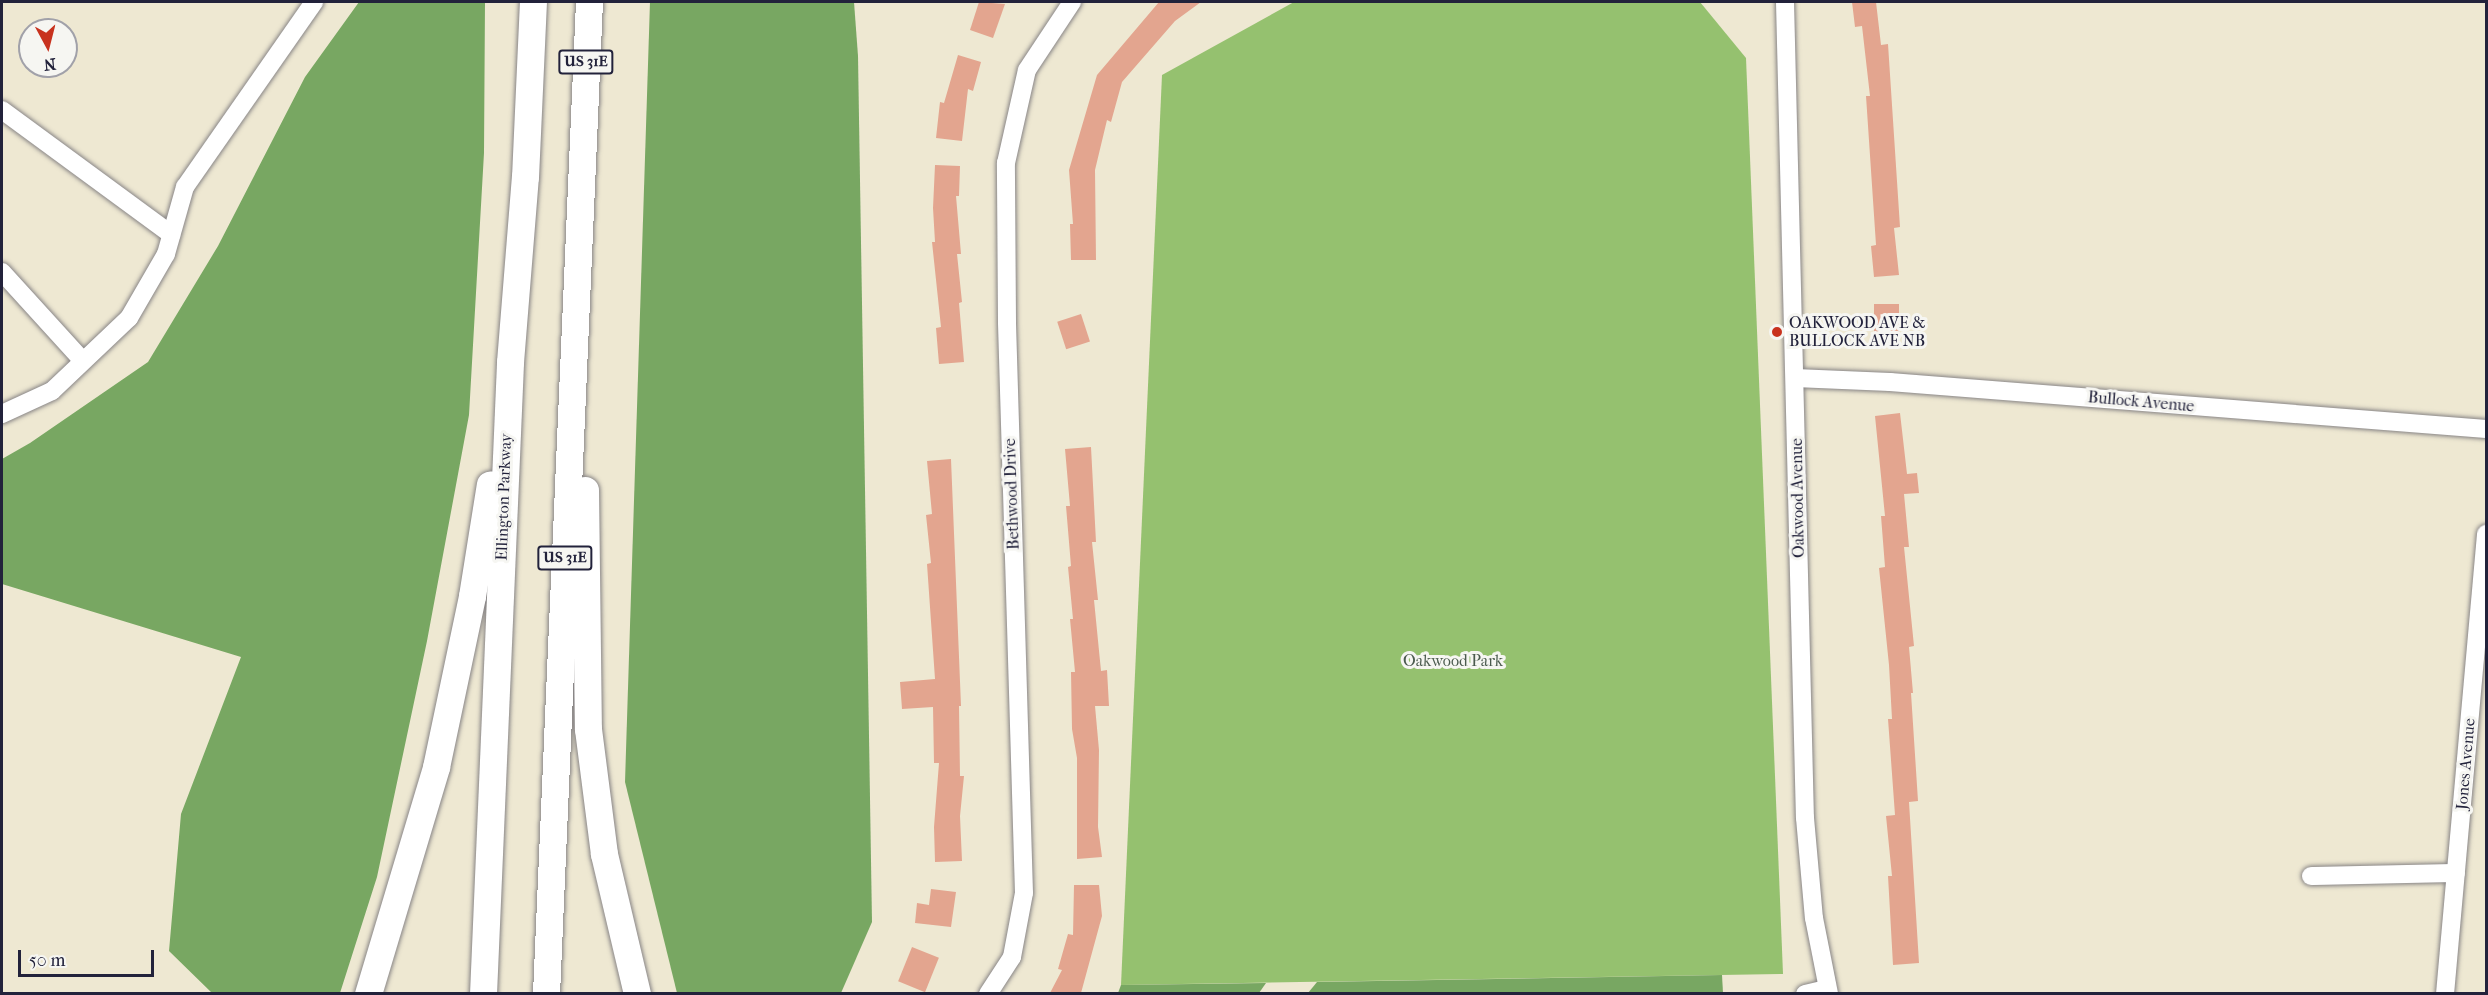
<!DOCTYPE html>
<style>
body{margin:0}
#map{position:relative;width:2488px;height:995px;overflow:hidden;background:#eee8d2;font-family:"IM FELL French Canon",serif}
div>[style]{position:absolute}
.green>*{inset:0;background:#95c16f}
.forest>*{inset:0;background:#78a762}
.building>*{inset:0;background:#e3a58f;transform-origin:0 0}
.roads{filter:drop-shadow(0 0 2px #888586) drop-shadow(0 0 2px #888586)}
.minor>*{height:18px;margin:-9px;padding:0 9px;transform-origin:9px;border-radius:9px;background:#fff}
.highway>*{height:27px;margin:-13.5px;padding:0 13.5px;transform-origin:13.5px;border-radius:13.5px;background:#fff}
.dots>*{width:16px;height:16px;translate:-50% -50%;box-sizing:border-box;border:3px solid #f6f6f2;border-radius:50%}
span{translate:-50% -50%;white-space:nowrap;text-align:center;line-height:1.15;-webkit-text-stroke:6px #f6f6f2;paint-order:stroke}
.shield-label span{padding:2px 4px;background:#f6f6f2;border:2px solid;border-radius:4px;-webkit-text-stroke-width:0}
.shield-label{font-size:15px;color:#22223b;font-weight:700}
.poi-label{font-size:16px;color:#22223b}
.left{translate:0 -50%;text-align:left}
.street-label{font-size:16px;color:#22223b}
.park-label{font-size:16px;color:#4a5a4d}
.frame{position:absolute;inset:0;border:3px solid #22223b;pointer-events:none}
.north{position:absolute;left:18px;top:18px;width:60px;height:60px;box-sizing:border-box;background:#f6f6f2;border:2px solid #a1a1a9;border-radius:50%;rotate:173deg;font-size:16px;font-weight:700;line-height:24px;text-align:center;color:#22223b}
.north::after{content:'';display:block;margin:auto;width:21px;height:27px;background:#c8321e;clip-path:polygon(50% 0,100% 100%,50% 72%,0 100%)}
.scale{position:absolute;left:18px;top:950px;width:136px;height:27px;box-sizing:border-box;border:3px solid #22223b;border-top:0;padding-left:8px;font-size:18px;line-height:21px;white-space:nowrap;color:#22223b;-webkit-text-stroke:4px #f6f6f2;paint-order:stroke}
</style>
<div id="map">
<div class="green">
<div style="clip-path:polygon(1294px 2px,1700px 2px,1746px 58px,1783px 974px,1121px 985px,1162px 75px)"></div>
</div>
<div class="forest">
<div style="clip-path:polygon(359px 2px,485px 2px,484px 153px,469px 415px,427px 641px,377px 877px,340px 993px,212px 993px,169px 951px,181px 814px,241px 657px,2px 584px,2px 459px,30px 443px,148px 362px,218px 246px,305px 77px)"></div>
<div style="clip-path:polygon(650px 2px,854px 2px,858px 56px,872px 922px,841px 993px,677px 993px,625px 782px)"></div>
<div style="clip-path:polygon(1722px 975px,1723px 993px,1308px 993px,1317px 982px)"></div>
<div style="clip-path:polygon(1266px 983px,1259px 993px,1118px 993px,1121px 985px)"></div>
</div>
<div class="building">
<div style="clip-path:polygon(979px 2px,1005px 4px,993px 38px,970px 30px)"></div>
<div style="clip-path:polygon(1159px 2px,1201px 2px,1175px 21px,1122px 82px,1111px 122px,1107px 120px,1095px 170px,1096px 260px,1071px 260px,1070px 224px,1073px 224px,1069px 170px,1097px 75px)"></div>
<div style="clip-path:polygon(1852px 2px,1876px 2px,1881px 45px,1888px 44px,1900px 227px,1894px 228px,1899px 275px,1874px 277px,1871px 246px,1876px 245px,1866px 96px,1870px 96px,1862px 26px,1855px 27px)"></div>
<div style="clip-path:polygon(958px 55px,981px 62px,973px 91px,968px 89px,962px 141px,936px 138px,940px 102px,944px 103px)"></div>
<div style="clip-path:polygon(935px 165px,960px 166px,959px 196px,956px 196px,961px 254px,957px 254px,962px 302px,959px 303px,964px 362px,939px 364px,936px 328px,941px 327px,932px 242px,935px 242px,933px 208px)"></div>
<div style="left:1874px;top:304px;width:25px;height:32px"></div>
<div style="left:1081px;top:314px;width:29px;height:25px;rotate:72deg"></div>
<div style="clip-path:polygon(1900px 413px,1907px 474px,1917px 473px,1919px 493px,1904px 494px,1909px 547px,1904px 547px,1914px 646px,1909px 647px,1913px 693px,1911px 693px,1918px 801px,1909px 802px,1919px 963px,1893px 965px,1888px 876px,1892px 876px,1886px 816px,1895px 815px,1888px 719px,1892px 719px,1889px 665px,1879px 568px,1885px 567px,1881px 516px,1885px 516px,1875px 416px)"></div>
<div style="clip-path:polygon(1091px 447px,1096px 542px,1092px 542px,1098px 600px,1094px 600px,1101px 671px,1107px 670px,1109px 706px,1095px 706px,1099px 750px,1098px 827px,1102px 857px,1077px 859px,1077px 758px,1072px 729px,1071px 672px,1075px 672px,1070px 619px,1073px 619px,1068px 567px,1071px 566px,1066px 506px,1070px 506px,1065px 449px)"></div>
<div style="clip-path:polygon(951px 459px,961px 706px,959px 706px,960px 776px,964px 776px,960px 816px,962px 861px,935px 862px,934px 827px,939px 763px,934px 763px,933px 707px,902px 709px,900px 682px,935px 679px,927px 564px,931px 563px,926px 515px,932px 514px,927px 461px)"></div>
<div style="clip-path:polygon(1074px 885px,1099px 885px,1102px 916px,1081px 993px,1050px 993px,1062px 970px,1058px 969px,1068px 934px,1073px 935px)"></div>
<div style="clip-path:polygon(931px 889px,956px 892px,951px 927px,915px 923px,917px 903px,929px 905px)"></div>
<div style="left:912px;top:947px;width:29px;height:37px;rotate:22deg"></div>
</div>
<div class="roads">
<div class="minor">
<div style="left:1785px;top:2px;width:816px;rotate:88.6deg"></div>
<div style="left:1805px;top:818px;width:100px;rotate:84.9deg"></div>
<div style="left:1814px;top:918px;width:77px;rotate:78.8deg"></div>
<div style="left:2px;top:110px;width:210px;rotate:36.3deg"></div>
<div style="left:2px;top:272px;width:120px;rotate:47.7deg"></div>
<div style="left:1795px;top:378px;width:95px;rotate:2.4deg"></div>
<div style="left:1890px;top:382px;width:598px;rotate:4.51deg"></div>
<div style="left:2px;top:414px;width:55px;rotate:-24.7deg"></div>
<div style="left:52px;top:391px;width:106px;rotate:-43.5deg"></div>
<div style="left:129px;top:318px;width:74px;rotate:-60deg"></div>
<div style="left:166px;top:254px;width:70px;rotate:-74.2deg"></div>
<div style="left:185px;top:187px;width:226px;rotate:-55.1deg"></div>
<div style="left:2311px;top:876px;width:145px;rotate:-1.2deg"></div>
<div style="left:988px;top:994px;width:44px;rotate:-57deg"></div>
<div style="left:1012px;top:957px;width:65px;rotate:-79.4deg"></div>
<div style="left:1024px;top:893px;width:571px;rotate:-91.71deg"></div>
<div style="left:1007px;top:322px;width:159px;rotate:-90.4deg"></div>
<div style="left:1006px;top:163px;width:95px;rotate:-77.3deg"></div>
<div style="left:1027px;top:70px;width:82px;rotate:-56.5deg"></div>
<div style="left:1805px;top:994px;width:23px;rotate:-13deg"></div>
<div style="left:2445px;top:994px;width:462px;rotate:-84.9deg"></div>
</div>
<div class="highway">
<div style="left:585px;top:490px;width:239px;rotate:89.3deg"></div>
<div style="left:588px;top:729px;width:126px;rotate:82.7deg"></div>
<div style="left:604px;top:854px;width:144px;rotate:76.7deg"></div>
<div style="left:368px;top:994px;width:237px;rotate:-73.3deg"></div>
<div style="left:436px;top:767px;width:175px;rotate:-78.1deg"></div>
<div style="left:472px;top:596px;width:113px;rotate:-80.9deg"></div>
<div style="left:483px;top:994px;width:633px;rotate:-87.55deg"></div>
<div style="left:510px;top:362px;width:186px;rotate:-85.4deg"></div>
<div style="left:525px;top:177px;width:175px;rotate:-87.4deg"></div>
<div style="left:546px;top:994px;width:993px;rotate:-87.52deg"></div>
</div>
</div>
<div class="dots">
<div style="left:1777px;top:332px;background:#c8321e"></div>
</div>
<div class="shield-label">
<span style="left:586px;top:62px">US 31E</span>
<span style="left:565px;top:558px">US 31E</span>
</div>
<div class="poi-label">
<span class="left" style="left:1789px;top:332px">OAKWOOD AVE &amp;<br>BULLOCK AVE NB</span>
</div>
<div class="street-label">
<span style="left:2141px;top:402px;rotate:5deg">Bullock Avenue</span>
<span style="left:1012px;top:494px;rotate:-92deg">Bethwood Drive</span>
<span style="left:504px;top:497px;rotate:-88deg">Ellington Parkway</span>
<span style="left:1798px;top:498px;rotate:-91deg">Oakwood Avenue</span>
<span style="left:2466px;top:764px;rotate:-85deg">Jones Avenue</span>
</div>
<div class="park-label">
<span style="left:1453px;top:661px">Oakwood Park</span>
</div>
<div class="frame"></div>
<div class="north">N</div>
<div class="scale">50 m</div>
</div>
